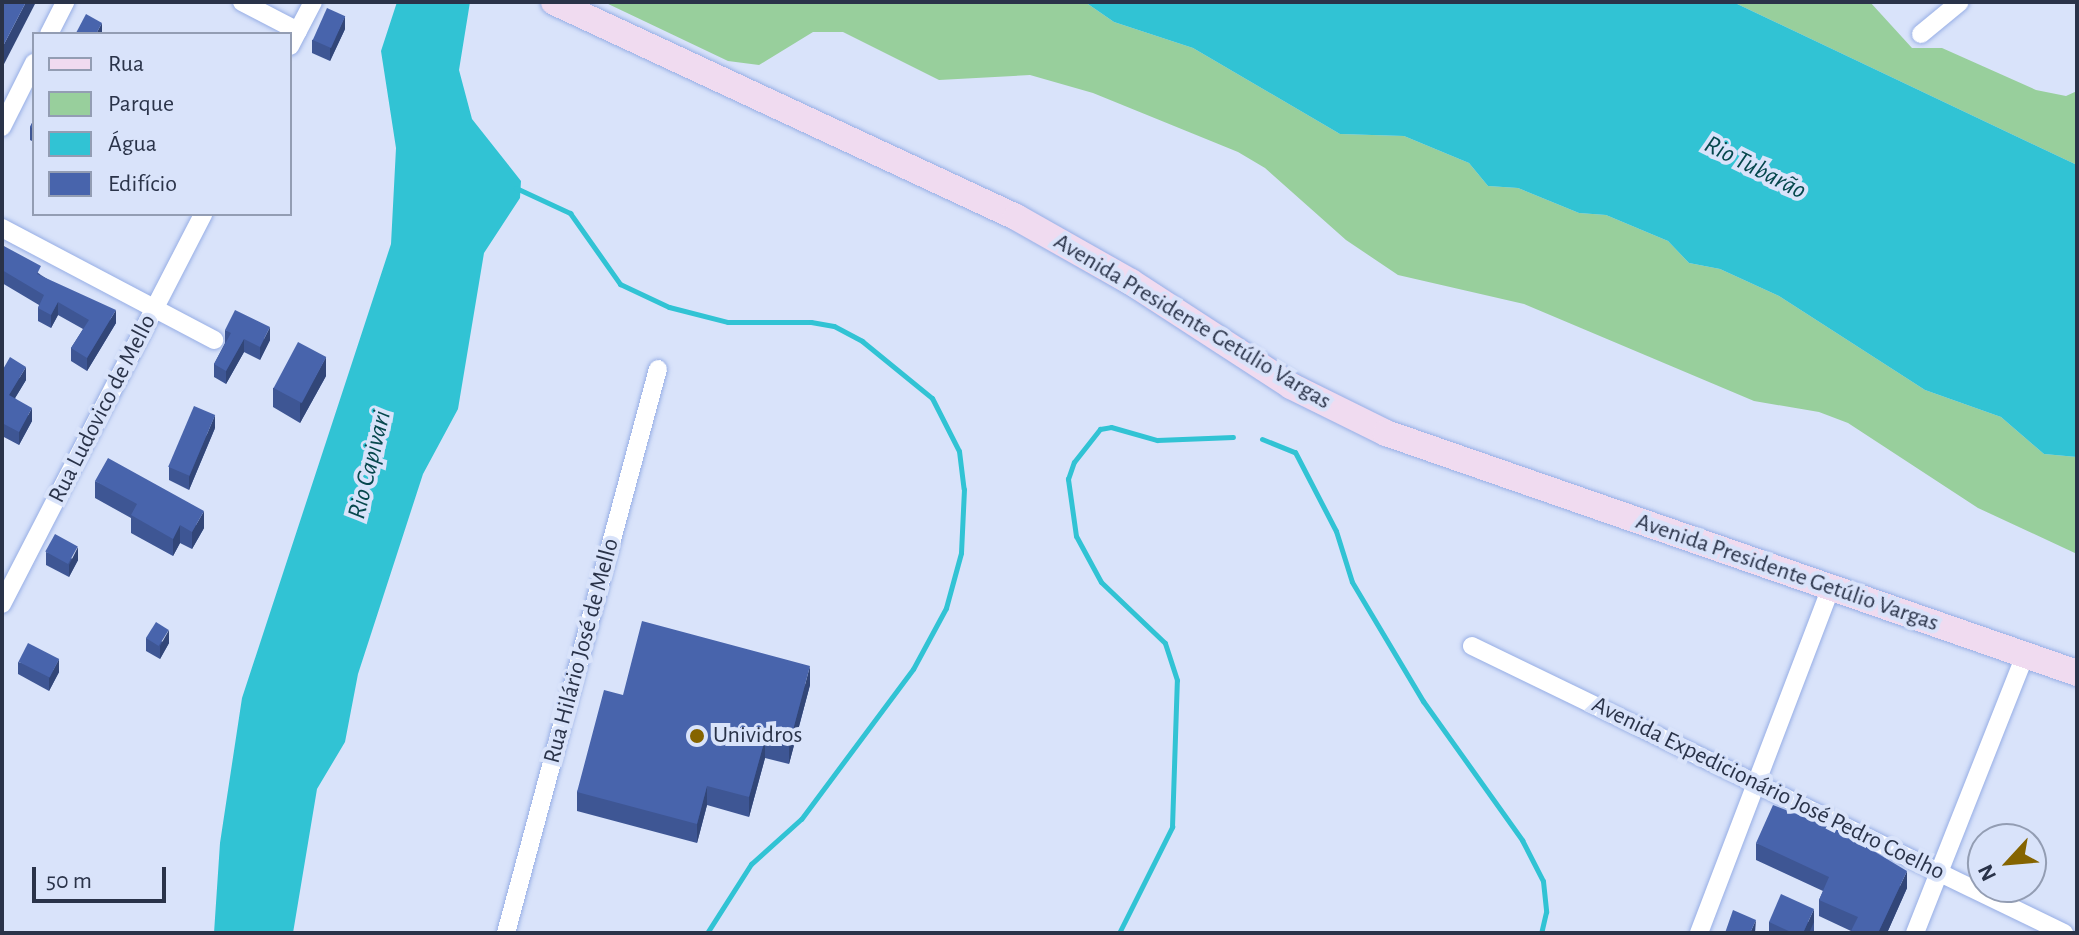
<!DOCTYPE html>
<meta charset="utf-8">
<style>
body{margin:0}
#map{position:relative;width:2079px;height:935px;overflow:hidden;background:#d9e3fa;font-family:"Alegreya Sans",sans-serif}
div>[style]{position:absolute}
.green>*{inset:0;background:#98cf9c}
.water>*{inset:0;background:#31c3d4}
.stream>*{height:5px;margin:-2.5px;padding:0 2.5px;transform-origin:2.5px;border-radius:2.5px;background:#31c3d4}
.roads{filter:drop-shadow(0 0 2px #97aee5) drop-shadow(0 0 2px #97aee5)}
.street>*{height:18px;margin:-9px;padding:0 9px;transform-origin:9px;border-radius:9px;background:#fff}
.secondary>*{height:26px;margin:-13px;padding:0 13px;transform-origin:13px;border-radius:13px;background:#f0dbf0}
.wall>*{inset:0;background:#3e5694;transform-origin:0 0}
.shaded-wall>*{inset:0;background:#324678}
.building>*{inset:0;background:#4864ac;transform-origin:0 0}
.dots>*{width:22px;height:22px;translate:-50% -50%;box-sizing:border-box;border:4px solid #d9e3fa;border-radius:50%}
span{translate:-50% -50%;white-space:nowrap;text-align:center;line-height:1.15;-webkit-text-stroke:8px #d9e3fa;paint-order:stroke}
.street-label{font-size:24px;color:#2a3349}
.poi-label{font-size:24px;color:#2a3349}
.left{translate:0 -50%;text-align:left}
.water-label{font-size:26px;color:#06474d;font-style:italic}
.frame{position:absolute;inset:0;border:4px solid #2a3349;pointer-events:none}
.legend{position:absolute;left:32px;top:32px;width:260px;height:184px;box-sizing:border-box;background:#d9e3fa;border:2px solid #939db3;margin:0;padding:10px 14px;list-style:none;font-size:24px;color:#2a3349}
.legend li{display:flex;align-items:center;gap:16px;height:40px}
.legend b{width:40px;border:2px solid #939db3}
.north{position:absolute;left:1967px;top:823px;width:80px;height:80px;box-sizing:border-box;background:#d9e3fa;border:2px solid #939db3;border-radius:50%;rotate:244deg;font-size:22px;font-weight:700;line-height:32px;text-align:center;color:#2a3349}
.north::after{content:'';display:block;margin:auto;width:28px;height:36px;background:#856400;clip-path:polygon(50% 0,100% 100%,50% 72%,0 100%)}
.scale{position:absolute;left:32px;top:867px;width:134px;height:36px;box-sizing:border-box;border:4px solid #2a3349;border-top:0;padding-left:10px;font-size:24px;line-height:28px;white-space:nowrap;color:#2a3349;-webkit-text-stroke:6px #d9e3fa;paint-order:stroke}
</style>
<div id="map">
<div class="green">
<div style="clip-path:polygon(604px 2px,1085px 2px,1114px 22px,1193px 48px,1340px 134px,1404px 136px,1469px 163px,1488px 186px,1518px 188px,1579px 213px,1606px 215px,1668px 241px,1689px 263px,1720px 269px,1779px 296px,1925px 390px,2001px 417px,2044px 454px,2077px 457px,2077px 554px,1978px 508px,1848px 423px,1819px 412px,1754px 401px,1524px 304px,1398px 275px,1346px 240px,1265px 168px,1238px 152px,1093px 93px,1030px 75px,939px 80px,843px 32px,813px 32px,759px 65px,728px 61px)"></div>
<div style="clip-path:polygon(1733px 2px,1870px 2px,1912px 48px,1942px 48px,2036px 90px,2066px 96px,2077px 91px,2077px 165px)"></div>
</div>
<div class="water">
<div style="clip-path:polygon(397px 2px,470px 2px,459px 70px,472px 119px,521px 181px,520px 198px,484px 253px,458px 409px,423px 474px,358px 674px,345px 742px,317px 789px,293px 933px,214px 933px,220px 843px,242px 698px,391px 244px,396px 148px,381px 51px)"></div>
<div style="clip-path:polygon(1085px 2px,1733px 2px,2077px 165px,2077px 457px,2044px 454px,2001px 417px,1925px 390px,1779px 296px,1720px 269px,1689px 263px,1668px 241px,1606px 215px,1579px 213px,1518px 188px,1488px 186px,1469px 163px,1404px 136px,1340px 134px,1193px 48px,1114px 22px)"></div>
</div>
<div class="stream">
<div style="left:516px;top:188px;width:60px;rotate:24.8deg"></div>
<div style="left:570px;top:213px;width:87px;rotate:54.8deg"></div>
<div style="left:620px;top:284px;width:54px;rotate:25.1deg"></div>
<div style="left:669px;top:307px;width:61px;rotate:14.3deg"></div>
<div style="left:728px;top:322px;width:83px"></div>
<div style="left:811px;top:322px;width:23px;rotate:10deg"></div>
<div style="left:834px;top:326px;width:32px;rotate:28deg"></div>
<div style="left:862px;top:341px;width:90px;rotate:39.2deg"></div>
<div style="left:932px;top:398px;width:59px;rotate:63deg"></div>
<div style="left:959px;top:451px;width:38px;rotate:83deg"></div>
<div style="left:964px;top:489px;width:64px;rotate:92.7deg"></div>
<div style="left:961px;top:553px;width:57px;rotate:105.3deg"></div>
<div style="left:946px;top:608px;width:69px;rotate:118.4deg"></div>
<div style="left:913px;top:669px;width:187px;rotate:126.7deg"></div>
<div style="left:801px;top:819px;width:67px;rotate:138deg"></div>
<div style="left:751px;top:864px;width:82px;rotate:122.5deg"></div>
<div style="left:1262px;top:439px;width:35px;rotate:22deg"></div>
<div style="left:1295px;top:452px;width:89px;rotate:62.6deg"></div>
<div style="left:1336px;top:531px;width:53px;rotate:72.6deg"></div>
<div style="left:1352px;top:582px;width:139px;rotate:59.2deg"></div>
<div style="left:1423px;top:701px;width:171px;rotate:54.5deg"></div>
<div style="left:1522px;top:840px;width:46px;rotate:62.9deg"></div>
<div style="left:1543px;top:881px;width:31px;rotate:84deg"></div>
<div style="left:1546px;top:912px;width:22px;rotate:103deg"></div>
<div style="left:1119px;top:933px;width:119px;rotate:-63.4deg"></div>
<div style="left:1172px;top:827px;width:147px;rotate:-88.1deg"></div>
<div style="left:1177px;top:680px;width:39px;rotate:-108deg"></div>
<div style="left:1165px;top:643px;width:88px;rotate:-136.4deg"></div>
<div style="left:1101px;top:582px;width:52px;rotate:-118.5deg"></div>
<div style="left:1076px;top:536px;width:58px;rotate:-98deg"></div>
<div style="left:1068px;top:479px;width:18px;rotate:-71deg"></div>
<div style="left:1074px;top:462px;width:42px;rotate:-51.8deg"></div>
<div style="left:1100px;top:429px;width:11px;rotate:-10deg"></div>
<div style="left:1111px;top:427px;width:48px;rotate:15.8deg"></div>
<div style="left:1157px;top:440px;width:76px;rotate:-2.3deg"></div>
</div>
<div class="roads">
<div class="street">
<div style="left:242px;top:2px;width:63px;rotate:27.4deg"></div>
<div style="left:49px;top:34px;width:36px;rotate:-63deg"></div>
<div style="left:1921px;top:34px;width:50px;rotate:-39.4deg"></div>
<div style="left:290px;top:46px;width:50px;rotate:-62.4deg"></div>
<div style="left:2px;top:127px;width:72px;rotate:-63.4deg"></div>
<div style="left:2px;top:228px;width:240px;rotate:27.8deg"></div>
<div style="left:2px;top:604px;width:439px;rotate:-62.7deg"></div>
<div style="left:1472px;top:646px;width:658px;rotate:25.86deg"></div>
<div style="left:506px;top:933px;width:584px;rotate:-74.92deg"></div>
<div style="left:1699px;top:933px;width:370px;rotate:-69.1deg"></div>
<div style="left:1915px;top:933px;width:299px;rotate:-68.4deg"></div>
</div>
<div class="secondary">
<div style="left:554px;top:2px;width:510px;rotate:24.96deg"></div>
<div style="left:1016px;top:217px;width:132px;rotate:29.5deg"></div>
<div style="left:1131px;top:282px;width:191px;rotate:33deg"></div>
<div style="left:1291px;top:386px;width:106px;rotate:26.3deg"></div>
<div style="left:1386px;top:433px;width:731px;rotate:19.15deg"></div>
</div>
</div>
<div class="wall">
<div style="clip-path:polygon(345px 29px,330px 61px,312px 53px,312px 40px)"></div>
<div style="clip-path:polygon(34px 119px,34px 142px,30px 140px,30px 127px)"></div>
<div style="clip-path:polygon(2px 245px,41px 275px,116px 323px,87px 371px,71px 361px,71px 348px,83px 329px,58px 315px,51px 328px,38px 321px,38px 308px,39px 305px,2px 283px)"></div>
<div style="clip-path:polygon(225px 330px,270px 340px,260px 360px,244px 352px,226px 384px,214px 377px,214px 364px,225px 343px)"></div>
<div style="clip-path:polygon(2px 371px,26px 380px,15px 398px,32px 421px,19px 445px,2px 436px)"></div>
<div style="clip-path:polygon(326px 376px,300px 423px,273px 407px,273px 388px)"></div>
<div style="clip-path:polygon(215px 428px,189px 490px,169px 480px,169px 467px)"></div>
<div style="clip-path:polygon(95px 481px,204px 528px,192px 549px,180px 543px,173px 556px,131px 533px,131px 518px,95px 498px)"></div>
<div style="clip-path:polygon(46px 552px,78px 560px,69px 577px,46px 565px)"></div>
<div style="clip-path:polygon(146px 638px,169px 643px,160px 659px,146px 651px)"></div>
<div style="clip-path:polygon(18px 662px,59px 672px,49px 691px,18px 674px)"></div>
<div style="clip-path:polygon(810px 685px,789px 764px,765px 758px,749px 817px,707px 805px,697px 843px,577px 811px,577px 792px,623px 695px)"></div>
<div style="clip-path:polygon(1756px 843px,1907px 888px,1887px 933px,1850px 933px,1851px 931px,1819px 916px,1819px 900px,1823px 891px,1756px 860px)"></div>
<div style="left:1769px;top:922px;width:45px;height:11px"></div>
</div>
<div class="shaded-wall">
<div style="clip-path:polygon(26px 2px,36px 2px,2px 68px,2px 48px)"></div>
<div style="clip-path:polygon(345px 16px,345px 29px,330px 61px,330px 48px)"></div>
<div style="clip-path:polygon(102px 23px,102px 34px,96px 34px)"></div>
<div style="clip-path:polygon(58px 302px,58px 315px,51px 328px,51px 315px)"></div>
<div style="clip-path:polygon(116px 310px,116px 323px,87px 371px,87px 358px)"></div>
<div style="clip-path:polygon(270px 327px,270px 340px,260px 360px,260px 347px)"></div>
<div style="clip-path:polygon(244px 339px,244px 352px,226px 384px,226px 371px)"></div>
<div style="clip-path:polygon(326px 357px,326px 376px,300px 423px,300px 404px)"></div>
<div style="clip-path:polygon(26px 367px,26px 380px,9px 408px,9px 395px)"></div>
<div style="clip-path:polygon(32px 408px,32px 421px,19px 445px,19px 432px)"></div>
<div style="clip-path:polygon(215px 415px,215px 428px,189px 490px,189px 477px)"></div>
<div style="clip-path:polygon(204px 511px,204px 528px,192px 549px,192px 532px)"></div>
<div style="clip-path:polygon(180px 525px,180px 543px,173px 556px,173px 539px)"></div>
<div style="clip-path:polygon(78px 547px,78px 560px,69px 577px,69px 565px)"></div>
<div style="clip-path:polygon(169px 630px,169px 643px,160px 659px,160px 646px)"></div>
<div style="clip-path:polygon(59px 659px,59px 672px,49px 691px,49px 678px)"></div>
<div style="clip-path:polygon(810px 666px,810px 685px,789px 764px,789px 745px)"></div>
<div style="clip-path:polygon(765px 739px,765px 758px,749px 817px,749px 797px)"></div>
<div style="clip-path:polygon(707px 786px,707px 805px,697px 843px,697px 824px)"></div>
<div style="clip-path:polygon(1907px 871px,1907px 888px,1887px 933px,1878px 933px)"></div>
<div style="clip-path:polygon(1814px 909px,1814px 922px,1809px 933px,1803px 933px)"></div>
<div style="clip-path:polygon(1756px 920px,1755px 933px,1750px 933px)"></div>
</div>
<div class="building">
<div style="clip-path:polygon(2px 2px,26px 2px,2px 48px)"></div>
<div style="left:327px;top:8px;width:20px;height:35px;rotate:24deg"></div>
<div style="clip-path:polygon(86px 14px,102px 23px,96px 34px,79px 34px,76px 33px)"></div>
<div style="clip-path:polygon(34px 119px,34px 129px,30px 127px)"></div>
<div style="clip-path:polygon(2px 245px,41px 266px,37px 274px,116px 310px,87px 358px,71px 348px,89px 320px,58px 302px,51px 315px,38px 308px,44px 295px,2px 270px)"></div>
<div style="clip-path:polygon(235px 310px,270px 327px,260px 347px,244px 339px,226px 371px,214px 364px,231px 333px,225px 330px)"></div>
<div style="left:298px;top:342px;width:32px;height:52px;rotate:28deg"></div>
<div style="clip-path:polygon(10px 357px,26px 367px,9px 395px,32px 408px,19px 432px,2px 423px,2px 371px)"></div>
<div style="left:194px;top:406px;width:23px;height:66px;rotate:23deg"></div>
<div style="clip-path:polygon(108px 458px,204px 511px,192px 532px,180px 525px,173px 539px,131px 515px,137px 504px,95px 481px)"></div>
<div style="left:55px;top:534px;width:26px;height:20px;rotate:29deg"></div>
<div style="clip-path:polygon(642px 621px,810px 666px,789px 745px,765px 739px,749px 797px,707px 786px,697px 824px,577px 792px,604px 690px,623px 695px)"></div>
<div style="left:156px;top:622px;width:15px;height:19px;rotate:32deg"></div>
<div style="left:28px;top:643px;width:35px;height:21px;rotate:27deg"></div>
<div style="clip-path:polygon(1773px 805px,1840px 831px,1907px 871px,1878px 933px,1850px 933px,1858px 917px,1819px 900px,1829px 877px,1756px 843px)"></div>
<div style="clip-path:polygon(1781px 894px,1814px 909px,1803px 933px,1793px 933px,1769px 922px)"></div>
<div style="clip-path:polygon(1733px 910px,1756px 920px,1750px 933px,1725px 933px)"></div>
</div>
<div class="dots">
<div style="left:697px;top:736px;background:#856400"></div>
</div>
<div class="street-label">
<span style="left:1192px;top:322px;rotate:31deg">Avenida Presidente Getúlio Vargas</span>
<span style="left:103px;top:409px;rotate:-63deg">Rua Ludovico de Mello</span>
<span style="left:1787px;top:573px;rotate:19deg">Avenida Presidente Getúlio Vargas</span>
<span style="left:582px;top:651px;rotate:-75deg">Rua Hilário José de Mello</span>
<span style="left:1768px;top:789px;rotate:26deg">Avenida Expedicionário José Pedro Coelho</span>
</div>
<div class="poi-label">
<span class="left" style="left:713px;top:736px">Unividros</span>
</div>
<div class="water-label">
<span style="left:1755px;top:168px;rotate:27deg">Rio Tubarão</span>
<span style="left:370px;top:465px;rotate:-76deg">Rio Capivari</span>
</div>
<div class="frame"></div>
<ul class="legend">
<li><b style="height:10px;background:#f0dbf0"></b>Rua</li>
<li><b style="height:22px;background:#98cf9c"></b>Parque</li>
<li><b style="height:22px;background:#31c3d4"></b>Água</li>
<li><b style="height:22px;background:#4864ac"></b>Edifício</li>
</ul>
<div class="north">N</div>
<div class="scale">50 m</div>
</div>
